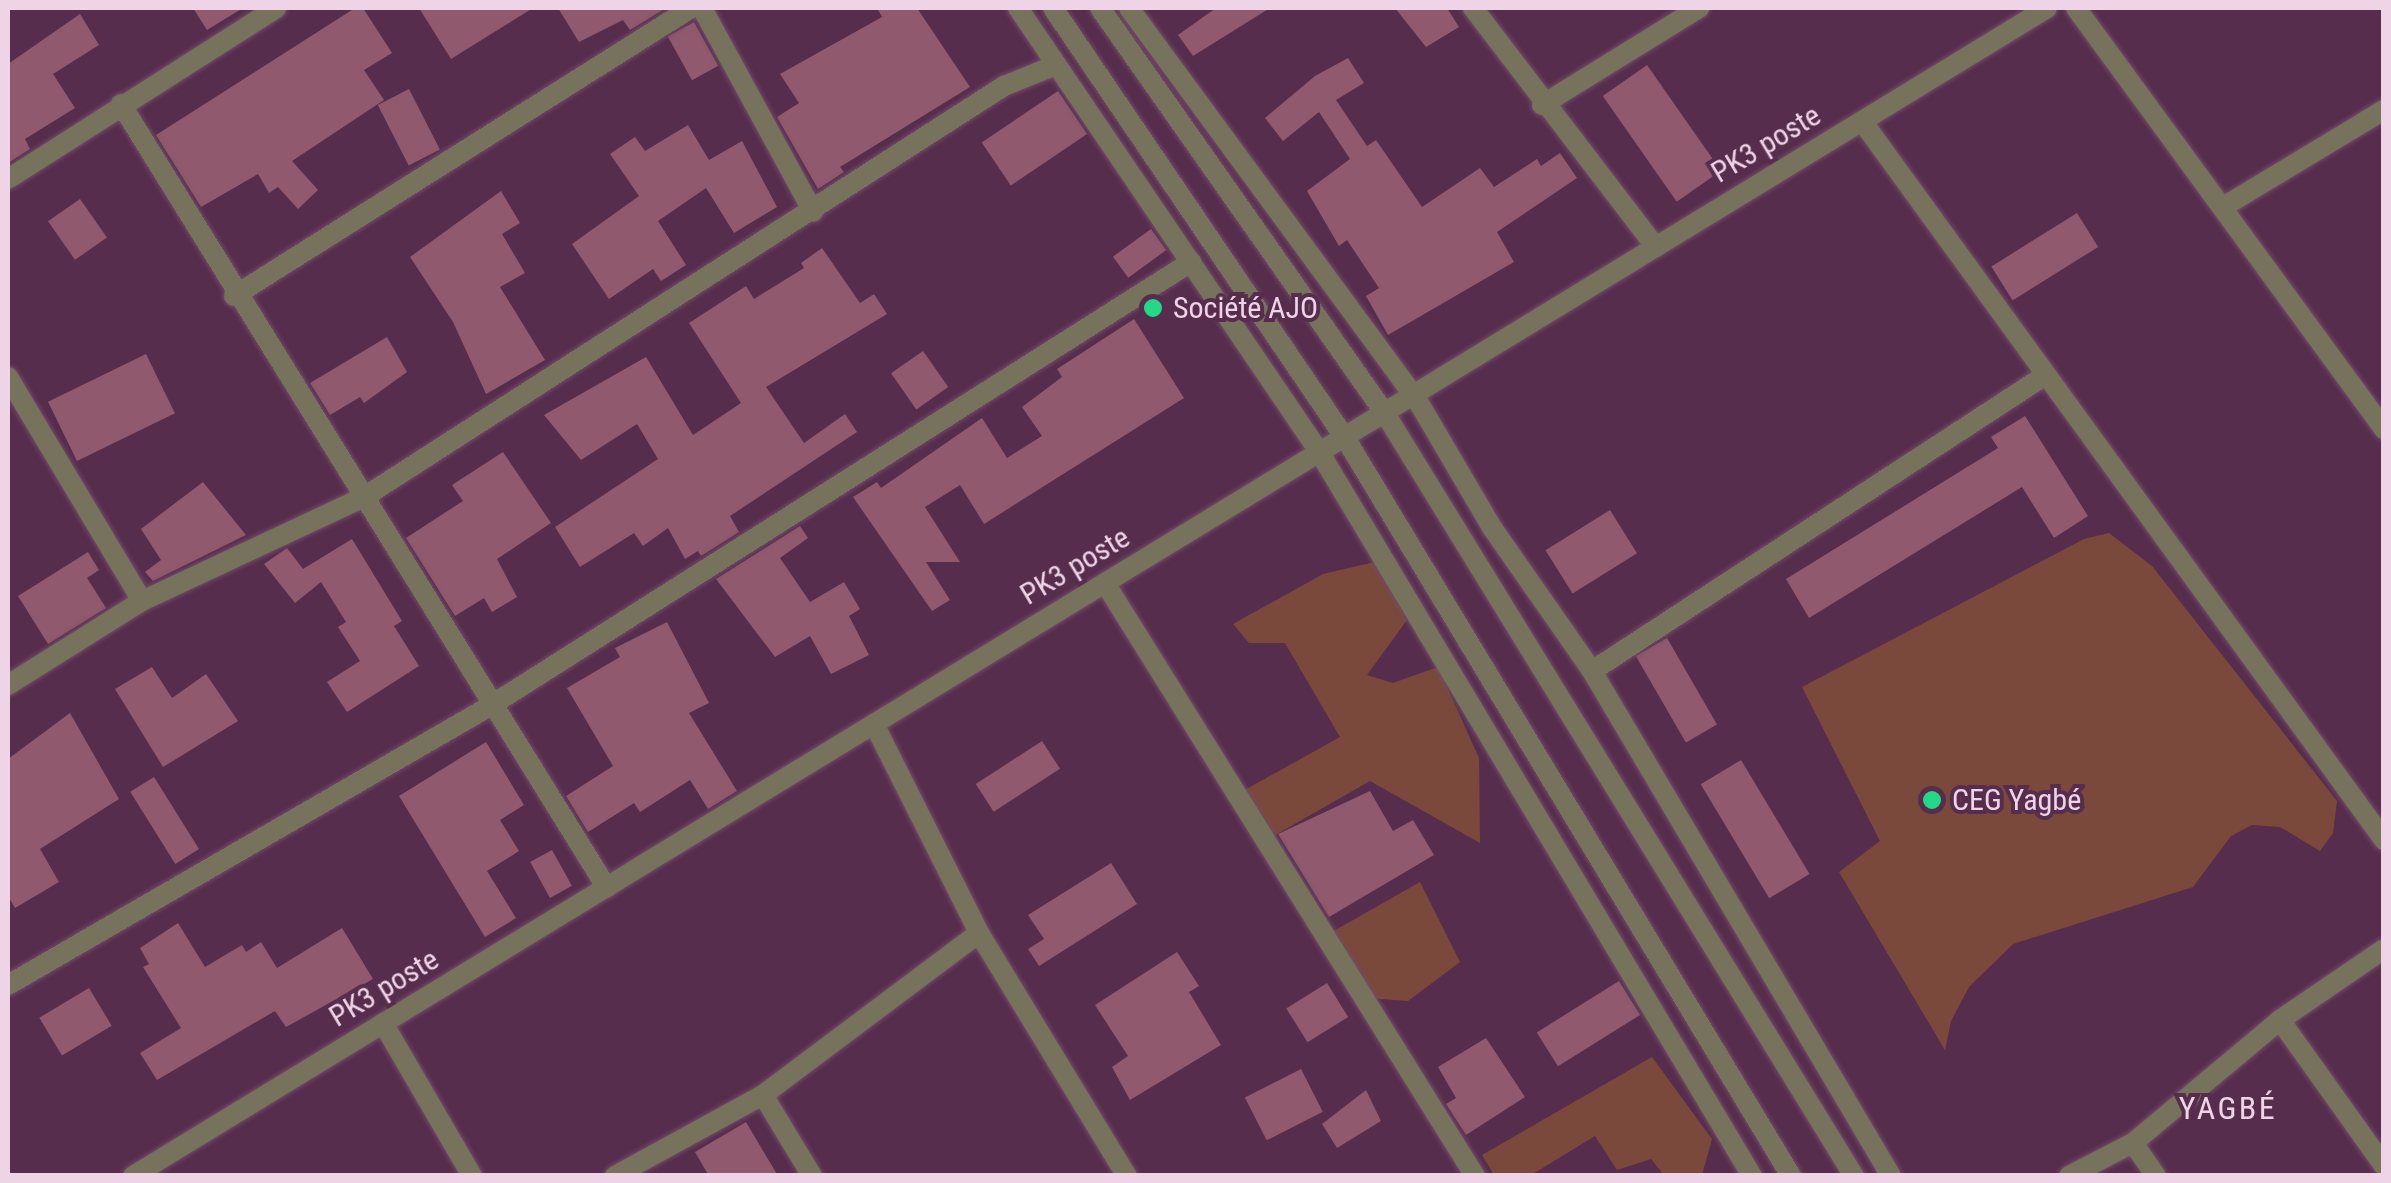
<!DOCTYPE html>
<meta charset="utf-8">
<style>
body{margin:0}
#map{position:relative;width:2391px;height:1183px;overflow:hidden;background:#572d4d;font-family:"Roboto Condensed",sans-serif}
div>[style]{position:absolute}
.green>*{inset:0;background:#7b493b}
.building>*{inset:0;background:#90596d;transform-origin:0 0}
.roads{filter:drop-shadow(0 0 2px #724b69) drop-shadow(0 0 2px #724b69)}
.minor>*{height:20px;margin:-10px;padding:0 10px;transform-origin:10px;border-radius:10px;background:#77725b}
.tertiary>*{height:20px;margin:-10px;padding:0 10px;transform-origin:10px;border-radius:10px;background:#77725b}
.dots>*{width:28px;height:28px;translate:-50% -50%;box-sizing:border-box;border:5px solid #572d4d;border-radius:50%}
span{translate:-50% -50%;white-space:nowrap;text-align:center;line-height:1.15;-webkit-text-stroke:8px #572d4d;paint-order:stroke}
.street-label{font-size:30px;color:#efd4e7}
.poi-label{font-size:30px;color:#efd4e7}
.left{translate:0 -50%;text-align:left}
.neighbourhood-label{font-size:32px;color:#efd4e7;letter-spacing:2.5px}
.frame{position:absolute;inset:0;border:10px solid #efd4e7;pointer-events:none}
</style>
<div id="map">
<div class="green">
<div style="clip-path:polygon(2109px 533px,2152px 566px,2337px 801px,2333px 833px,2320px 851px,2280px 827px,2252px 825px,2231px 836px,2193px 887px,2013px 944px,1969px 987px,1951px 1021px,1945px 1050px,1839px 872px,1880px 841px,1802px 687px,2084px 539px)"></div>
<div style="clip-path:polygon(1375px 562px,1407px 620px,1367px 675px,1393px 683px,1438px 667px,1479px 758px,1480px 843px,1370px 781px,1270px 838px,1243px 791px,1340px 737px,1285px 643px,1249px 643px,1233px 624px,1323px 574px)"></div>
<div style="clip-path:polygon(1420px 882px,1460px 962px,1408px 1001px,1368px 998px,1332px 932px)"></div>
<div style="clip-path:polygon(1652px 1057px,1712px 1139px,1702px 1175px,1664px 1175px,1651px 1159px,1617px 1170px,1595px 1136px,1531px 1175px,1494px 1175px,1482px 1155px)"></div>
</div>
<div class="building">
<div style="clip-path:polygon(193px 8px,243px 8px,207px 30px)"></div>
<div style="clip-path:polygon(355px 8px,363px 8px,392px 53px,364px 70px,384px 100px,292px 161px,318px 190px,298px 209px,278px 187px,269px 193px,258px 174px,201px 207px,156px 135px)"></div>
<div style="clip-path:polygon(419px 8px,533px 8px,451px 59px)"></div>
<div style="clip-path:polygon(558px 8px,666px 8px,630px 30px,623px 20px,579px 42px)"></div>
<div style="clip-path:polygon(877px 8px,917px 8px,970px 87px,840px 167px,844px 172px,818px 189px,777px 117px,799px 103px,780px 74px,882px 17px)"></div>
<div style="clip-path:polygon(1216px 8px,1270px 8px,1193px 56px,1178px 35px)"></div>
<div style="clip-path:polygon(1395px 8px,1447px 8px,1459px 27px,1426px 47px)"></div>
<div style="clip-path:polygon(80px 14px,99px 45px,53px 74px,75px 108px,25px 139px,30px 149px,8px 163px,8px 64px)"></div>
<div style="left:694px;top:22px;width:50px;height:30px;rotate:61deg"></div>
<div style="clip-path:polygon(1348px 58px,1364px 83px,1336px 100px,1367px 146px,1376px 140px,1422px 207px,1480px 168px,1494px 187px,1537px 159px,1541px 166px,1560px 153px,1577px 178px,1497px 232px,1514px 262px,1388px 335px,1366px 296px,1379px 288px,1347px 240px,1339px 246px,1307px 191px,1350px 159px,1319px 112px,1283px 141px,1265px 118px,1315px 76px)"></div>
<div style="left:1647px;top:65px;width:129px;height:54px;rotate:55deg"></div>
<div style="left:409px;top:89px;width:68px;height:35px;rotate:63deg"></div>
<div style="left:1058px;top:91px;width:52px;height:92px;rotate:56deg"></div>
<div style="clip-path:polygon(688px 125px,709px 160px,742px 141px,777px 207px,734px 233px,706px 188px,658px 221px,686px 265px,661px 281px,653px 269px,609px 299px,572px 244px,639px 196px,610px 154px,635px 137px,645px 151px)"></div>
<div style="clip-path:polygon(501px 191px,520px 223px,502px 234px,525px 273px,500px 287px,545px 360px,486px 394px,453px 322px,410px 257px)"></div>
<div style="left:80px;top:199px;width:47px;height:39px;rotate:55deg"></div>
<div style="left:2077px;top:213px;width:40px;height:101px;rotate:58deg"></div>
<div style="left:1151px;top:229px;width:26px;height:47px;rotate:54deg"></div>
<div style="clip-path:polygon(822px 248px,860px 303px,874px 294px,887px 314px,766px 387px,804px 443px,845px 414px,857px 432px,730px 516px,739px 532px,701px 556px,698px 551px,685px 559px,668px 528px,643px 546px,634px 533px,580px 567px,555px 527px,658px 459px,637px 424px,581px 460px,544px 415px,646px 357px,693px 435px,741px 403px,689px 323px,746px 286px,754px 299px,804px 268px,801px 263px)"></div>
<div style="clip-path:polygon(1134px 319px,1184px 398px,984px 524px,960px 485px,925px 507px,960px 562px,926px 562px,950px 600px,932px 611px,853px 497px,877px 482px,881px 488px,982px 418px,1007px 458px,1042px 436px,1022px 407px,1062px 377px,1057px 369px)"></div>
<div style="clip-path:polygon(387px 337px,407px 372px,364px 403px,360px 397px,330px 415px,310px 383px)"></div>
<div style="left:923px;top:351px;width:44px;height:39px;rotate:55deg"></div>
<div style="left:146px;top:354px;width:66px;height:109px;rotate:64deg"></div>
<div style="clip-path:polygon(2025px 416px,2088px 516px,2054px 538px,2022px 487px,1809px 618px,1786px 579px,1998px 448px,1991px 437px)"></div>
<div style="clip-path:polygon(503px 452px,551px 523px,497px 559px,517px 597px,492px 612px,484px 598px,455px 616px,406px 538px,463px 501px,452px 485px)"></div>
<div style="clip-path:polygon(203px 482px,246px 535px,153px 581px,145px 572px,161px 560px,141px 529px)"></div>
<div style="left:1610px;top:510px;width:51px;height:76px;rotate:58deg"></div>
<div style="clip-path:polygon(800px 526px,808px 538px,780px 558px,810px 602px,844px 582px,860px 609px,849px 616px,869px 655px,831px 674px,810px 636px,775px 657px,716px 579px)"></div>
<div style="clip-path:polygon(352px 539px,402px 621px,394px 626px,419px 666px,347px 712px,327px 682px,360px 661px,338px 627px,346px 622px,321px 582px,295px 603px,264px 564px,287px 548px,303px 569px)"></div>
<div style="clip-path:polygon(88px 552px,99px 570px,87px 578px,106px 608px,48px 644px,18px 596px)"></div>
<div style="clip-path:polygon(667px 622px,709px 703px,689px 713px,737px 791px,708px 809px,690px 780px,640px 812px,634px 803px,588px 832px,566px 796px,613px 766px,567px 688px,620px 657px,615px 648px)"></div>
<div style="left:1667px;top:638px;width:100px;height:36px;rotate:60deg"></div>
<div style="clip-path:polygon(152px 667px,172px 698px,206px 674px,238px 721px,163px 767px,115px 689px)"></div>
<div style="clip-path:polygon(70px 713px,119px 799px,40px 849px,59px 882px,15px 908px,8px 896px,8px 759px)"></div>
<div style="left:1042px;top:741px;width:33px;height:79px;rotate:57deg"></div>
<div style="clip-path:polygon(486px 742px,524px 805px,500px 820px,519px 851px,487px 871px,516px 918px,485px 937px,399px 796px)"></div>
<div style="left:1741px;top:760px;width:133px;height:47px;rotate:59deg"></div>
<div style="left:154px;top:777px;width:85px;height:28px;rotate:58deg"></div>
<div style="clip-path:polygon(1370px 791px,1393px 831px,1413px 820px,1434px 855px,1329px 917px,1278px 834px)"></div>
<div style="left:552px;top:850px;width:41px;height:25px;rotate:61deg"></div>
<div style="clip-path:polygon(1111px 863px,1137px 904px,1039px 966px,1028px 949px,1044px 939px,1028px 915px)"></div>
<div style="clip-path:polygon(178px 923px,205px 967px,242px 945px,246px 952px,261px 942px,277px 968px,342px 928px,373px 979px,286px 1027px,275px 1011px,157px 1080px,140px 1053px,181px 1028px,143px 967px,149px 964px,140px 948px)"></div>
<div style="clip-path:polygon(1177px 952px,1199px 986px,1189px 992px,1221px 1045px,1130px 1100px,1112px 1067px,1128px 1056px,1095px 1005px)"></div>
<div style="left:1619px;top:981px;width:40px;height:97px;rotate:58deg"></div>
<div style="left:1327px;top:983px;width:40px;height:48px;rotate:58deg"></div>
<div style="left:89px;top:988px;width:44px;height:58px;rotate:59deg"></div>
<div style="clip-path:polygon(1486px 1038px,1525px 1097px,1466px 1135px,1446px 1104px,1456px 1098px,1438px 1067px)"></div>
<div style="left:1301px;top:1069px;width:48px;height:63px;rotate:63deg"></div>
<div style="clip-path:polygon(1366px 1090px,1381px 1121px,1337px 1148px,1322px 1124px)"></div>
<div style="clip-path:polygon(746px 1122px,778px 1176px,709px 1176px,695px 1152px)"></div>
</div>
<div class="roads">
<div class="minor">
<div style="left:702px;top:8px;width:232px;rotate:61.4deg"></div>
<div style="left:1018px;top:8px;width:538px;rotate:55.84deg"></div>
<div style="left:1320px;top:453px;width:842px;rotate:59.14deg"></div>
<div style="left:1129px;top:8px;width:484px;rotate:53.7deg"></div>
<div style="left:1416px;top:398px;width:152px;rotate:59.6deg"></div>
<div style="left:1493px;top:529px;width:173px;rotate:55.1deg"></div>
<div style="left:1592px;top:671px;width:587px;rotate:59.37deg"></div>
<div style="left:1473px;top:8px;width:301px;rotate:52.6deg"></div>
<div style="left:2076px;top:8px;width:522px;rotate:53.81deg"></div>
<div style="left:121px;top:104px;width:922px;rotate:58.21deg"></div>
<div style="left:1542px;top:105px;width:185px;rotate:-31.7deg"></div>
<div style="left:1862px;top:121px;width:889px;rotate:54.02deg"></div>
<div style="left:8px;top:179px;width:318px;rotate:-32.5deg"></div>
<div style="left:2223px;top:207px;width:188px;rotate:-31.1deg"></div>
<div style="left:234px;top:296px;width:540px;rotate:-32.22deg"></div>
<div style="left:8px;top:377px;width:261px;rotate:59.1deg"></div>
<div style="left:1105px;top:583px;width:699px;rotate:58.04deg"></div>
<div style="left:1592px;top:671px;width:540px;rotate:-33.13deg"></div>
<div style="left:8px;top:685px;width:158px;rotate:-32.1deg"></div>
<div style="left:142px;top:601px;width:245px;rotate:-25.1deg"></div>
<div style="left:364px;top:497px;width:761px;rotate:-32.71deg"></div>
<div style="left:1004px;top:86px;width:56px;rotate:-22deg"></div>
<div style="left:874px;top:724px;width:234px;rotate:63.3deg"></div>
<div style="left:979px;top:933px;width:285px;rotate:58.7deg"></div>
<div style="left:8px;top:985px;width:557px;rotate:-30.06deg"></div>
<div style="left:490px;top:706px;width:830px;rotate:-32.35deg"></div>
<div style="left:2280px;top:1020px;width:179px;rotate:54.5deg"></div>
<div style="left:383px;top:1023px;width:177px;rotate:59.8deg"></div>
<div style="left:763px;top:1095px;width:95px;rotate:58.8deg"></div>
<div style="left:2133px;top:1143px;width:40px;rotate:55.1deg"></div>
<div style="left:615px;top:1176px;width:169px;rotate:-28.7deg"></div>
<div style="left:763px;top:1095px;width:270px;rotate:-36.9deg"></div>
<div style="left:2069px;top:1176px;width:72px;rotate:-27.3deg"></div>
<div style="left:2133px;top:1143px;width:192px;rotate:-39.9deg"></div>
<div style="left:2280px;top:1020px;width:126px;rotate:-34.3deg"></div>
</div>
<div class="tertiary">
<div style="left:1053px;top:8px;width:523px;rotate:55.82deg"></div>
<div style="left:1347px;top:441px;width:859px;rotate:58.86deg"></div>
<div style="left:1100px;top:8px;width:497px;rotate:54.9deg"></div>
<div style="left:1386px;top:415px;width:893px;rotate:58.41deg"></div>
<div style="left:133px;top:1176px;width:2242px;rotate:-31.39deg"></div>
</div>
</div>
<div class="dots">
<div style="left:1153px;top:308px;background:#23d886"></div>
<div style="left:1932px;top:800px;background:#23d886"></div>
</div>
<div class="street-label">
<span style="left:1766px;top:144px;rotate:-31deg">PK3 poste</span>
<span style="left:1075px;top:566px;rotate:-31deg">PK3 poste</span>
<span style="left:384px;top:988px;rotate:-31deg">PK3 poste</span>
</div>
<div class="poi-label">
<span class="left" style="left:1173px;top:308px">Société AJO</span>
<span class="left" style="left:1952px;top:800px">CEG Yagbé</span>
</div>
<div class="neighbourhood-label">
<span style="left:2228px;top:1108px">YAGBÉ</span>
</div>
<div class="frame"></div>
</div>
